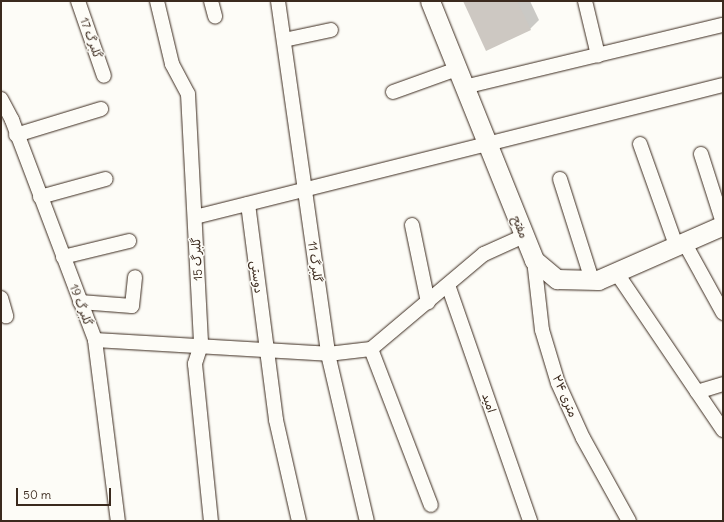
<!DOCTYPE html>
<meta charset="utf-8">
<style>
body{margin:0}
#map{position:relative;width:724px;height:522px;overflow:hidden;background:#fdfcf7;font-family:Delius,"Playpen Sans Arabic",sans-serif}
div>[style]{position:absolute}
.shadow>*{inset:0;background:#0003}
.building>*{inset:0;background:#cdc8c2}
.roads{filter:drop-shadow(0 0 1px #3b2a1e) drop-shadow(0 0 1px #3b2a1e)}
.street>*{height:14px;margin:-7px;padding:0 7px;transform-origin:7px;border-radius:7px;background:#fdfcf7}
.secondary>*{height:19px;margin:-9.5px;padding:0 9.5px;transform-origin:9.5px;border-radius:9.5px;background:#fdfcf7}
span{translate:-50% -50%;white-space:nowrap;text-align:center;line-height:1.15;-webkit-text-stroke:3px #fdfcf7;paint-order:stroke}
.street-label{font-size:12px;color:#3b2a1e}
.frame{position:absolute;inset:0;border:2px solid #3b2a1e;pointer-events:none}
.scale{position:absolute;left:16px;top:488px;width:95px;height:18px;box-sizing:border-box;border:2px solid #3b2a1e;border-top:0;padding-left:5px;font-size:12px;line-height:14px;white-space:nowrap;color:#3b2a1e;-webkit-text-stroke:3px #fdfcf7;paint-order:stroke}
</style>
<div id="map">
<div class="shadow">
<div style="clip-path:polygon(464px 1px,530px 1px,539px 20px,530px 29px)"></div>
</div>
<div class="building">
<div style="clip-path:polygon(463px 1px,517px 1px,531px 30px,486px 51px)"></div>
</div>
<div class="roads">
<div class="street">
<div style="left:78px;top:1px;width:79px;rotate:70.9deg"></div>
<div style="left:157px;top:1px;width:65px;rotate:76.6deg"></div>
<div style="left:172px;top:64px;width:34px;rotate:62deg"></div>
<div style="left:188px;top:94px;width:251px;rotate:87deg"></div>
<div style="left:201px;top:345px;width:20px;rotate:108deg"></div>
<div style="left:195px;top:364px;width:158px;rotate:84.2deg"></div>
<div style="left:211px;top:1px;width:16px;rotate:75deg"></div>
<div style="left:278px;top:1px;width:357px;rotate:81.9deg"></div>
<div style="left:328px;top:354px;width:171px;rotate:76.9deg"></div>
<div style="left:585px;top:1px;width:56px;rotate:76.5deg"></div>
<div style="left:284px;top:40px;width:48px;rotate:-12deg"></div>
<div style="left:464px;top:87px;width:266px;rotate:-13.5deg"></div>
<div style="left:393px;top:92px;width:68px;rotate:-19.8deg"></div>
<div style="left:1px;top:99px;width:24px;rotate:62deg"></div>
<div style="left:12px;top:120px;width:235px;rotate:69.3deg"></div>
<div style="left:95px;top:340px;width:182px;rotate:82.8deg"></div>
<div style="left:16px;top:135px;width:89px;rotate:-17deg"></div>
<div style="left:640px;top:144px;width:107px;rotate:70.4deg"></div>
<div style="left:701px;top:154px;width:72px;rotate:72.3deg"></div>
<div style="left:560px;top:179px;width:106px;rotate:72.4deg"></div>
<div style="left:40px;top:197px;width:68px;rotate:-15.3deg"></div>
<div style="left:248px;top:204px;width:218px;rotate:82.6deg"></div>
<div style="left:276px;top:420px;width:104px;rotate:77.2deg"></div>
<div style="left:195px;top:217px;width:544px;rotate:-14.04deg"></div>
<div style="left:412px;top:225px;width:79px;rotate:78.3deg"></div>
<div style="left:684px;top:242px;width:81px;rotate:61.2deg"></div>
<div style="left:63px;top:257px;width:68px;rotate:-13.6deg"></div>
<div style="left:534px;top:260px;width:70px;rotate:83.5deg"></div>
<div style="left:542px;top:330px;width:55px;rotate:73.2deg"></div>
<div style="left:558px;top:383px;width:60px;rotate:65.6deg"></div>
<div style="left:583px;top:438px;width:95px;rotate:61deg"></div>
<div style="left:616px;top:272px;width:191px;rotate:55.9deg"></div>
<div style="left:448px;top:285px;width:250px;rotate:70.8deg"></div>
<div style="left:1px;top:298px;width:19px;rotate:74deg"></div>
<div style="left:80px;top:302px;width:52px;rotate:4.4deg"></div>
<div style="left:132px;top:306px;width:29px;rotate:-84deg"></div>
<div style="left:95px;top:340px;width:233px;rotate:3.4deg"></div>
<div style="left:328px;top:354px;width:43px;rotate:-6.6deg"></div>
<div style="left:371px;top:349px;width:148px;rotate:-40.1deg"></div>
<div style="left:484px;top:254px;width:44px;rotate:-24.2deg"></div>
<div style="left:371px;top:349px;width:167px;rotate:69deg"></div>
<div style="left:697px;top:392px;width:27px;rotate:-17deg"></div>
</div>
<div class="secondary">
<div style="left:430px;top:1px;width:279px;rotate:68.1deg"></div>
<div style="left:534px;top:260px;width:30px;rotate:40deg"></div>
<div style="left:557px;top:279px;width:41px;rotate:1.4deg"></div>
<div style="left:598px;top:280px;width:137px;rotate:-23.7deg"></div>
</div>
</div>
<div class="street-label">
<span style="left:91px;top:38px;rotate:70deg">گلبرگ 17</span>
<span style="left:520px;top:227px;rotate:68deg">مفتح</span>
<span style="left:197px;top:259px;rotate:-93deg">گلبرگ 15</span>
<span style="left:315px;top:262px;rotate:82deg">گلبرگ 11</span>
<span style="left:257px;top:277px;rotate:83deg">دوستی</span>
<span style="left:81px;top:305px;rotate:69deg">گلبرگ 19</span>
<span style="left:565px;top:396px;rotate:67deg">۲۴ متری</span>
<span style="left:489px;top:403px;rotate:71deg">امید</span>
</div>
<div class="frame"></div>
<div class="scale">50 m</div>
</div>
